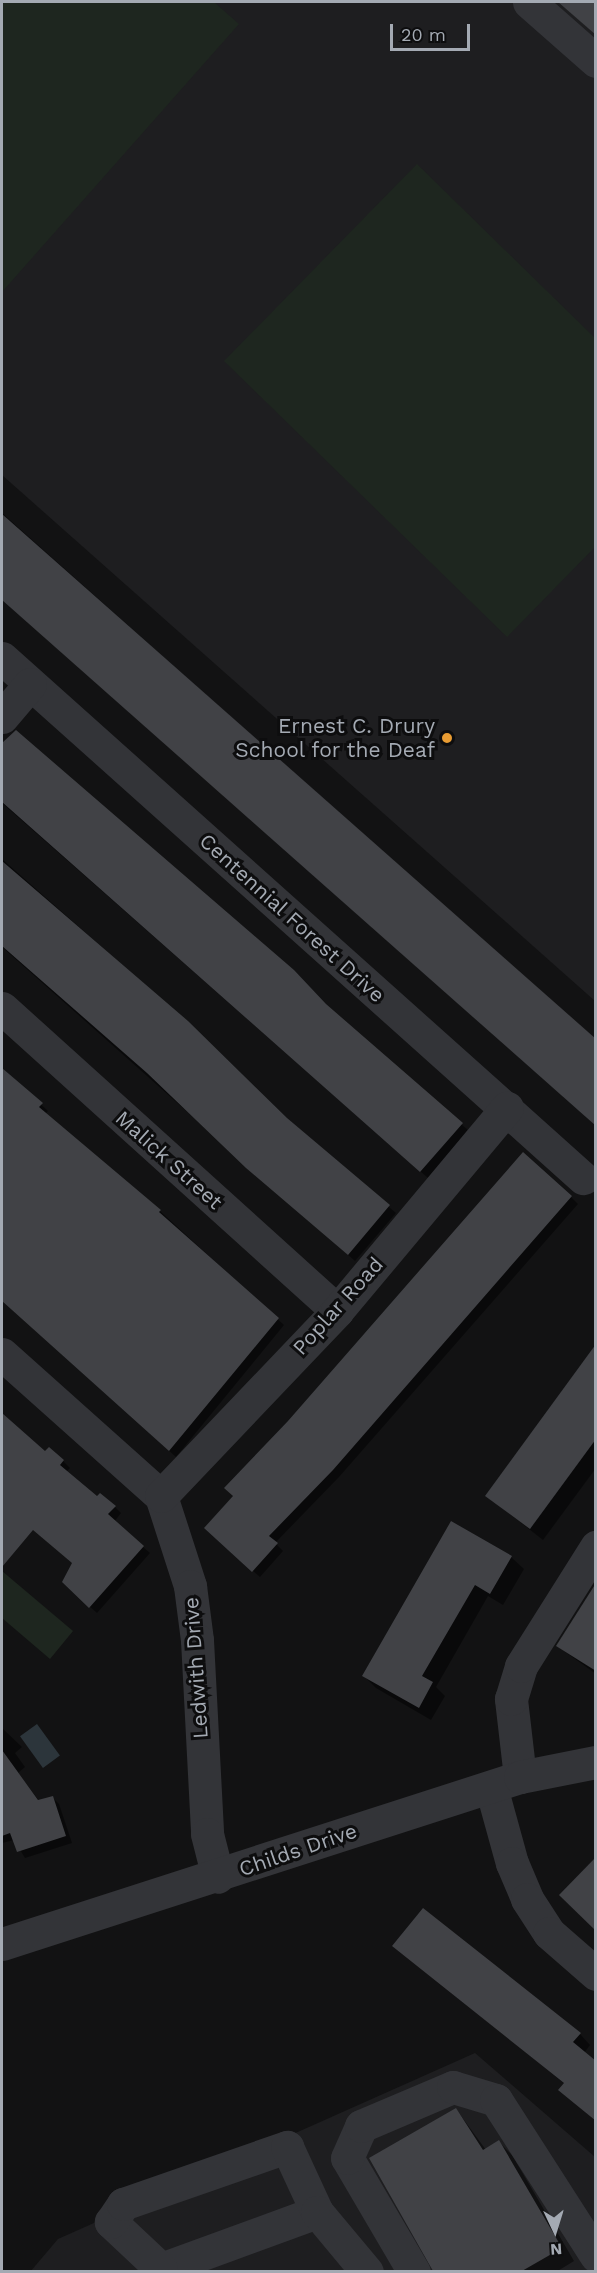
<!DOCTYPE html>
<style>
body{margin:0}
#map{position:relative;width:597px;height:2273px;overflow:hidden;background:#121213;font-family:"Work Sans",sans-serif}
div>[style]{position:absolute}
.built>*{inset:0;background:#1e1e20}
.green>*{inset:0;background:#1e261f}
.water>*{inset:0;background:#2c353b;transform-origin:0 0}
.shadow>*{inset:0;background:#0007}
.building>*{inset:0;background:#414246}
.minor>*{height:33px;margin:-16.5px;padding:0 16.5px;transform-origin:16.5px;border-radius:16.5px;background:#333438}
.dots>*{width:16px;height:16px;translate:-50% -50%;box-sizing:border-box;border:3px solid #0d0d0e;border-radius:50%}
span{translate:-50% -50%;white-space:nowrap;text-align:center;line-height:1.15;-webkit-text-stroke:6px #0d0d0e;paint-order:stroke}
.poi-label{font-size:21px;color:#a4aab3}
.right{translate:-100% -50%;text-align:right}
.street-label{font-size:21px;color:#a4aab3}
.frame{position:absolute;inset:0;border:3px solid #a4aab3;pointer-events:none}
.north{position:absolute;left:525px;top:2201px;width:60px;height:60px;-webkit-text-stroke:4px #0d0d0e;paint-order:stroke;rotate:176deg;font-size:16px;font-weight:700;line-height:24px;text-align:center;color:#a4aab3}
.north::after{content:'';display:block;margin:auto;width:21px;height:27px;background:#a4aab3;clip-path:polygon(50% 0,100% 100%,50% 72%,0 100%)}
.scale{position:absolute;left:390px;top:24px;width:80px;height:27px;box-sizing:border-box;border:3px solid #a4aab3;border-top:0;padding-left:8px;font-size:18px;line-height:21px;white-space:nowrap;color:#a4aab3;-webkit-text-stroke:4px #0d0d0e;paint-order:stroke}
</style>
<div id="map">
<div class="built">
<div style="clip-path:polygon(2px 2px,595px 2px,595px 1001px,2px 475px)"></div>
<div style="clip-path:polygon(475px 2053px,595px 2157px,595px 2271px,30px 2272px,58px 2239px)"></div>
</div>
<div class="green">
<div style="clip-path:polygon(2px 2px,214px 2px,239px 24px,2px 292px)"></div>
<div style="clip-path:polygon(417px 164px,595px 338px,595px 547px,507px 637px,224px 361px)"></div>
<div style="clip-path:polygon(2px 1571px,73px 1631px,50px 1659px,2px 1618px)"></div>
</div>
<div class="water">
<div style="left:37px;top:1724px;width:39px;height:21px;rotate:54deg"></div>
</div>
<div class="shadow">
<div style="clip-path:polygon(558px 2px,596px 2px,596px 34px)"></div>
<div style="clip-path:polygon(2px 513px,596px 1042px,596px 1126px,2px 598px)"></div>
<div style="clip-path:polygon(16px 732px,469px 1131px,428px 1178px,2px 803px,2px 747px)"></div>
<div style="clip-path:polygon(2px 859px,187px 1022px,286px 1119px,396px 1213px,355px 1261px,2px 947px)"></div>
<div style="clip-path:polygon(2px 1068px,48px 1111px,45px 1114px,160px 1211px,284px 1325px,176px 1457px,2px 1300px,2px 1171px,10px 1161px,2px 1153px)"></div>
<div style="clip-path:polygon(571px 1197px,578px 1204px,339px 1477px,275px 1543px,283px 1551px,260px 1577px,212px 1535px,234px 1497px)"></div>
<div style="clip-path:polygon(596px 1347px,596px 1468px,543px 1540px,487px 1496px)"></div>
<div style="clip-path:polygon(2px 1414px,45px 1453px,63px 1461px,70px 1468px,66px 1472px,97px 1498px,115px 1507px,121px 1513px,114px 1522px,150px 1553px,97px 1613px,70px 1589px,74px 1564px,2px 1500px)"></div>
<div style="clip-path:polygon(452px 1523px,511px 1557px,524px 1569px,503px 1605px,488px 1596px,436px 1687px,445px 1696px,431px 1720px,376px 1688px,364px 1676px)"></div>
<div style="clip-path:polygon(596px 1583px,596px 1674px,557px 1646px)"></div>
<div style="clip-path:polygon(2px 1728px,22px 1747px,15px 1753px,25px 1767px,18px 1773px,40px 1802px,52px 1797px,59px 1804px,72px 1843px,25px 1858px,14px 1840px,2px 1843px)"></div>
<div style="clip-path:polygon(394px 1946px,580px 2034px,590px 2045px,584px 2053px,596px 2063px,596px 2121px,560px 2090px,565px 2084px)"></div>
<div style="clip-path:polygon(456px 2109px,486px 2150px,499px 2142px,512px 2155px,574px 2261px,556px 2272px,432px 2272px)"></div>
</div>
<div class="building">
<div style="clip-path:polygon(558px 2px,596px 2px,596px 35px)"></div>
<div style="clip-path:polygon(2px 514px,596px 1039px,596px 1126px,2px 600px)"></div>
<div style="clip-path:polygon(16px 730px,294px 970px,326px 1004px,463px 1123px,420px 1172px,2px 802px,2px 743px)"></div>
<div style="clip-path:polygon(2px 861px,188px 1021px,287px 1118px,390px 1205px,348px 1255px,246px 1168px,147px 1073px,2px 946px)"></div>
<div style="clip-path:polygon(2px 1068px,43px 1103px,39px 1107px,161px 1210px,159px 1212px,279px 1318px,169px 1451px,2px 1301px)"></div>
<div style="clip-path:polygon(523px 1152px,572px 1196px,333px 1470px,269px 1536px,278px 1543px,252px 1572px,204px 1528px,233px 1496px,224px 1488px,288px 1421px)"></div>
<div style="clip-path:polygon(596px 1344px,596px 1439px,530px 1529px,485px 1496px)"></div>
<div style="clip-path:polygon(2px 1413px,45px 1451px,49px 1447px,64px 1460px,60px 1465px,97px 1496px,100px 1493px,116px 1506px,108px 1514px,144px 1546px,89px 1608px,62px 1582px,72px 1563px,33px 1530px,2px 1567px)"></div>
<div style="clip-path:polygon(451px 1521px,512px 1556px,490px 1594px,475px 1585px,422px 1676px,433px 1682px,419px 1708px,362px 1676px)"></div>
<div style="clip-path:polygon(596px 1583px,596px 1671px,556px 1646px)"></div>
<div style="clip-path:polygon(2px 1750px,38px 1800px,53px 1796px,66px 1836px,17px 1852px,10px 1833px,2px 1836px)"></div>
<div style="clip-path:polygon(596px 1857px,596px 1931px,559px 1895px)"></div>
<div style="clip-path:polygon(423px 1908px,581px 2033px,573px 2042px,596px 2061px,596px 2121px,558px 2090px,564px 2083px,392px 1946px)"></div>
<div style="clip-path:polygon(456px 2108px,483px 2150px,499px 2140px,562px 2248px,522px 2271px,433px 2271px,369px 2158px)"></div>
</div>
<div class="minor">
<div style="left:529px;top:2px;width:89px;rotate:41.4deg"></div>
<div style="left:2px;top:658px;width:780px;rotate:41.83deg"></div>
<div style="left:2px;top:717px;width:43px;rotate:-49.7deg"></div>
<div style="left:2px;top:1008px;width:452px;rotate:42.1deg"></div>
<div style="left:2px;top:1354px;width:213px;rotate:41.8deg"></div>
<div style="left:161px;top:1496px;width:95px;rotate:72.1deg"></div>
<div style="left:190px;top:1586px;width:54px;rotate:82.6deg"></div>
<div style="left:197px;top:1640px;width:194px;rotate:87deg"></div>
<div style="left:207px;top:1834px;width:44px;rotate:75.7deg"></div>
<div style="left:161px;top:1496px;width:255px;rotate:-46.4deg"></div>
<div style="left:337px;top:1311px;width:265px;rotate:-50.1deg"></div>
<div style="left:520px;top:1777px;width:79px;rotate:-96.6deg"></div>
<div style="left:511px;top:1699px;width:34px;rotate:-73deg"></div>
<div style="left:521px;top:1666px;width:141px;rotate:-57.8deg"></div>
<div style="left:491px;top:1787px;width:79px;rotate:74.6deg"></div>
<div style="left:512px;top:1863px;width:39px;rotate:67deg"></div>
<div style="left:527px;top:1899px;width:40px;rotate:57.1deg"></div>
<div style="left:549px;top:1933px;width:62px;rotate:41.1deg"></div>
<div style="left:2px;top:1944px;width:544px;rotate:-17.87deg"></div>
<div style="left:520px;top:1777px;width:77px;rotate:-11.2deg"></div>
<div style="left:317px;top:2212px;width:166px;rotate:159.9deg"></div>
<div style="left:161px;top:2269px;width:69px;rotate:-136.8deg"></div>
<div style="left:111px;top:2222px;width:22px;rotate:-56deg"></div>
<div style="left:123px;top:2204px;width:174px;rotate:-19.2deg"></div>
<div style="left:287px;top:2147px;width:72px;rotate:65.2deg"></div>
<div style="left:317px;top:2212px;width:78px;rotate:50.2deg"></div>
<div style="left:414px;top:2272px;width:132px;rotate:-120.4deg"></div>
<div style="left:347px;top:2158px;width:35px;rotate:-66deg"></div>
<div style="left:361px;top:2126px;width:100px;rotate:-23deg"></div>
<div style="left:453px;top:2087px;width:45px;rotate:16.8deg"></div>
<div style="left:496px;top:2100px;width:185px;rotate:57.3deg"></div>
</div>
<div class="dots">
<div style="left:447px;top:738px;background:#e99c33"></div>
</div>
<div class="poi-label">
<span class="right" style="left:435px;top:738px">Ernest C. Drury<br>School for the Deaf</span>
</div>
<div class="street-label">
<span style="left:292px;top:918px;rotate:42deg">Centennial Forest Drive</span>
<span style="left:169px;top:1160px;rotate:42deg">Malick Street</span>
<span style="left:338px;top:1306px;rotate:-48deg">Poplar Road</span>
<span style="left:196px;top:1668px;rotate:-94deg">Ledwith Drive</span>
<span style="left:298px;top:1850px;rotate:-19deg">Childs Drive</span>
</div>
<div class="frame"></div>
<div class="north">N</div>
<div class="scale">20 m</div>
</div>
